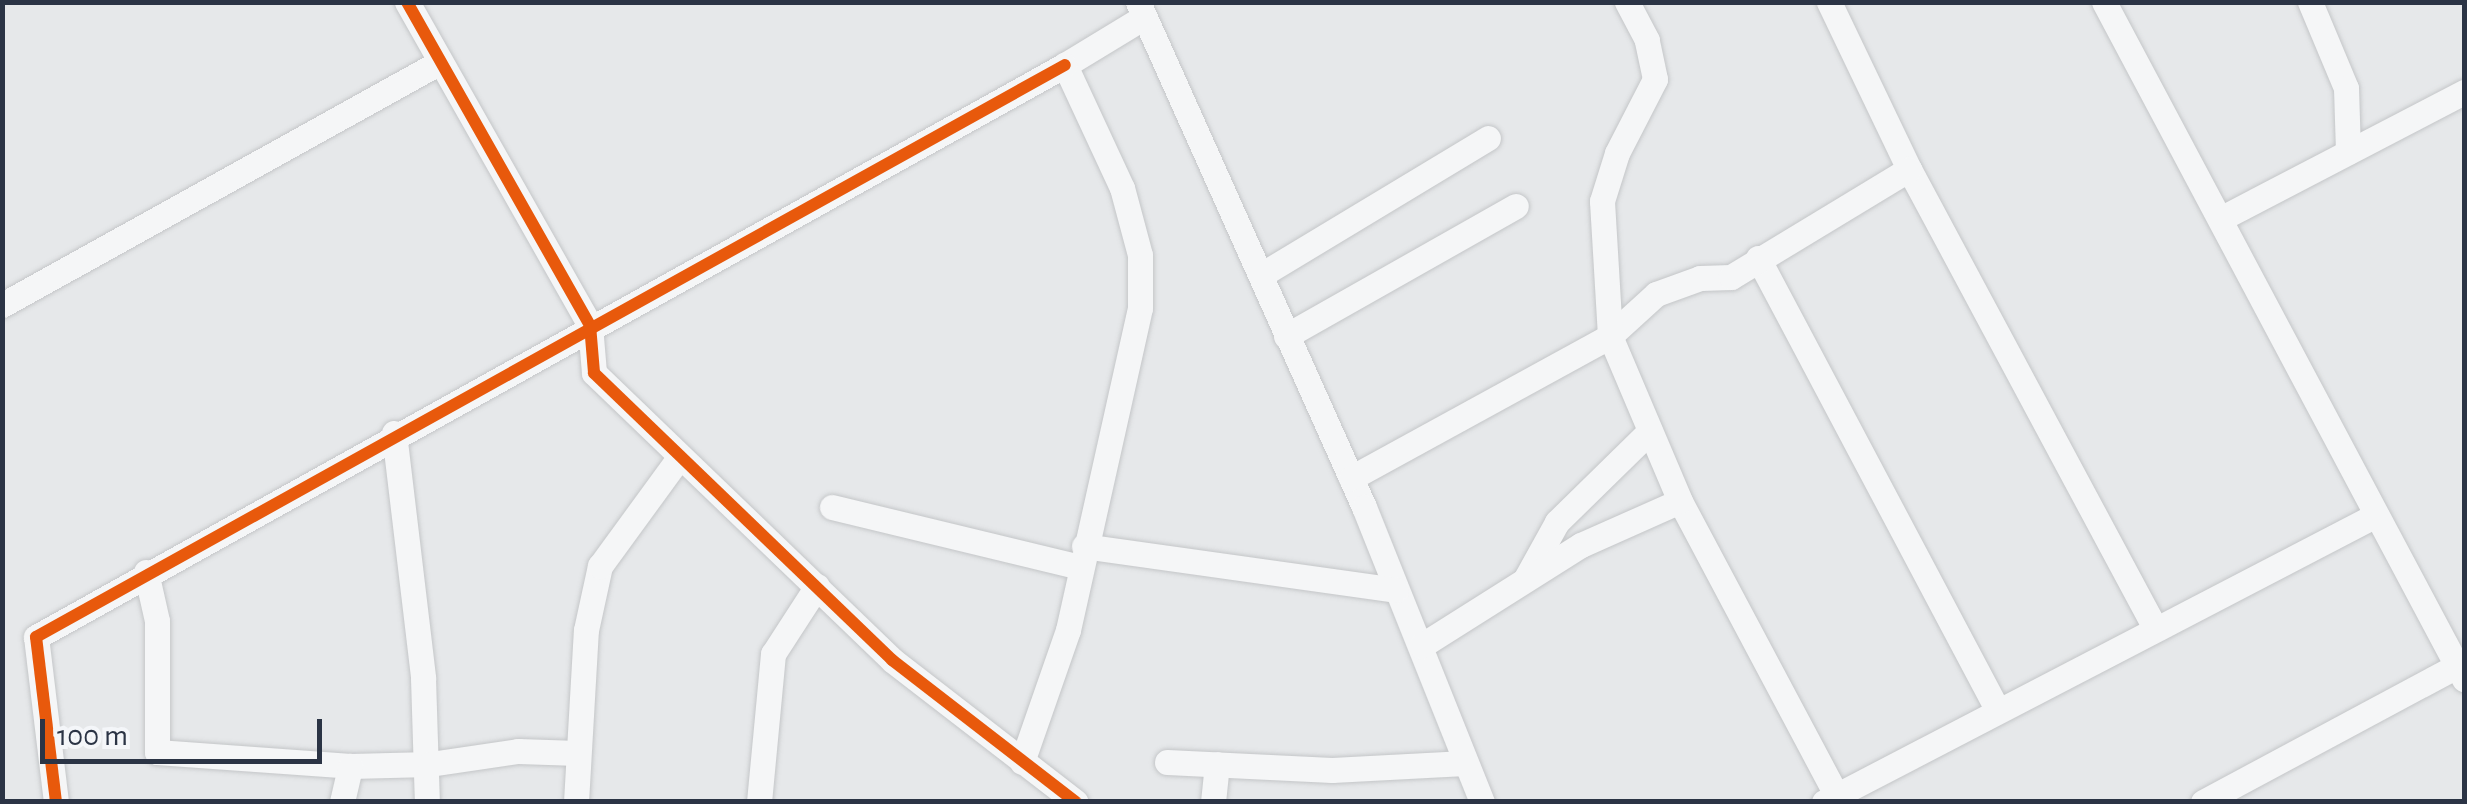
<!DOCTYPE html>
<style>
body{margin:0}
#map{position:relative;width:2467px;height:804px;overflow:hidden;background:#e6e8ea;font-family:"Alegreya Sans",sans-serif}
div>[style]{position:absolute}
.roads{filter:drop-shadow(0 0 2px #c4c6c8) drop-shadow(0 0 2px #c4c6c8)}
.minor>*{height:25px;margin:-12.5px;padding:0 12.5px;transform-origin:12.5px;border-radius:12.5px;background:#f5f6f7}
.cycleway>*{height:12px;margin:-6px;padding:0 6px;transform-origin:6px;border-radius:6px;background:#e8590c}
span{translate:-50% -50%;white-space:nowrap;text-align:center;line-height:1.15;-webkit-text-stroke:10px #f4f6f9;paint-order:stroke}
.frame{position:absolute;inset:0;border:5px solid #2b3445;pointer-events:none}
.scale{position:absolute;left:40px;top:719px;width:282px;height:45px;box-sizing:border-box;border:5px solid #2b3445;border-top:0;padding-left:12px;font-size:30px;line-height:35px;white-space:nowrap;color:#2b3445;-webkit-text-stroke:8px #f4f6f9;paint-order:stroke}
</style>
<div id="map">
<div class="roads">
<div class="minor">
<div style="left:407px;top:2px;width:371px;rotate:60.5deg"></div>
<div style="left:590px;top:325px;width:48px;rotate:85.2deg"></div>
<div style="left:594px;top:373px;width:414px;rotate:43.9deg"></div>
<div style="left:892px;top:660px;width:232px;rotate:37.7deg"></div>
<div style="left:1138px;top:2px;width:553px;rotate:65.89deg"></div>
<div style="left:1364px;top:507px;width:318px;rotate:68.2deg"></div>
<div style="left:1829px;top:2px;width:185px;rotate:64.4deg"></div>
<div style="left:1909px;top:169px;width:521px;rotate:61.81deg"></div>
<div style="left:2104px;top:2px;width:767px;rotate:62deg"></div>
<div style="left:2310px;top:2px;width:93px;rotate:67.3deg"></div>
<div style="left:2346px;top:88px;width:64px;rotate:88.2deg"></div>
<div style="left:2220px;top:219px;width:275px;rotate:-27.5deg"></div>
<div style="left:1758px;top:258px;width:510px;rotate:62.08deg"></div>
<div style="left:1261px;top:275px;width:265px;rotate:-31.1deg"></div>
<div style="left:2px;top:305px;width:501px;rotate:-29.02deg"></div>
<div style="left:1286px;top:336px;width:264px;rotate:-29.5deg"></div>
<div style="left:394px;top:433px;width:247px;rotate:83.2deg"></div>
<div style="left:423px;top:678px;width:124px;rotate:88.2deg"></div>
<div style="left:1351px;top:478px;width:295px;rotate:-28.7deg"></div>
<div style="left:1610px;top:336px;width:62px;rotate:-42.4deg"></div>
<div style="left:1656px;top:294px;width:47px;rotate:-20deg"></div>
<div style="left:1700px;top:278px;width:31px;rotate:-2deg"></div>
<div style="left:1731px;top:277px;width:208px;rotate:-31.2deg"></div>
<div style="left:1680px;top:501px;width:333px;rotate:62deg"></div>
<div style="left:832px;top:507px;width:255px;rotate:13.6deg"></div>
<div style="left:1084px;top:546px;width:315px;rotate:8deg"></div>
<div style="left:146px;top:572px;width:50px;rotate:77.3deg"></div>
<div style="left:157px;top:621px;width:131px;rotate:90deg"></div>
<div style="left:157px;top:752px;width:194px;rotate:4.1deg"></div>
<div style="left:350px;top:766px;width:80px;rotate:-1.4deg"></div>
<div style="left:430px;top:764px;width:89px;rotate:-8.4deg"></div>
<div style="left:518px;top:751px;width:60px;rotate:1.9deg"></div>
<div style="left:1526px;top:578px;width:64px;rotate:-61deg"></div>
<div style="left:1557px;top:522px;width:130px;rotate:-44.4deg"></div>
<div style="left:1421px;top:646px;width:189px;rotate:-32.3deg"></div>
<div style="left:1581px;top:545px;width:108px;rotate:-24deg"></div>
<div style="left:1680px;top:501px;width:179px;rotate:-113deg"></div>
<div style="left:1610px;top:336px;width:135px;rotate:-93.4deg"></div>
<div style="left:1602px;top:201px;width:50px;rotate:-72.6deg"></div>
<div style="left:1617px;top:153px;width:83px;rotate:-62.8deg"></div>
<div style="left:1655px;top:79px;width:40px;rotate:-102deg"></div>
<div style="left:1647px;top:40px;width:43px;rotate:-117.8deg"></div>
<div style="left:1022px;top:762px;width:140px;rotate:-70.8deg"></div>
<div style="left:1068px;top:630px;width:330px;rotate:-77.4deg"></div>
<div style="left:1140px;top:308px;width:53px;rotate:-90deg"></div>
<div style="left:1140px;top:255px;width:69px;rotate:-105deg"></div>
<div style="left:1122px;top:188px;width:136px;rotate:-114.9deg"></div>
<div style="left:1065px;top:65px;width:92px;rotate:-31.3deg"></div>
<div style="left:1167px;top:762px;width:165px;rotate:2.8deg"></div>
<div style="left:1332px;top:770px;width:133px;rotate:-3deg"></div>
<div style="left:56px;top:802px;width:166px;rotate:-96.9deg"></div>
<div style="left:36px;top:637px;width:1177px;rotate:-29.07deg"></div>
<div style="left:342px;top:802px;width:37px;rotate:-77deg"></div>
<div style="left:576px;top:802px;width:172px;rotate:-86.7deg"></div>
<div style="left:586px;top:630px;width:66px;rotate:-77.7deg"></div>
<div style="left:600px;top:566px;width:132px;rotate:-53.9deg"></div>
<div style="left:759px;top:802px;width:149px;rotate:-84.6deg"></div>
<div style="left:773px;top:654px;width:81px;rotate:-57.1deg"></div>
<div style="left:1213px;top:802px;width:38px;rotate:-84deg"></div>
<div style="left:1824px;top:802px;width:620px;rotate:-27.47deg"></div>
<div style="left:2203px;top:802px;width:288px;rotate:-28.2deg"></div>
</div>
</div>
<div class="cycleway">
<div style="left:407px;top:2px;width:371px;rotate:60.5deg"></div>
<div style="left:590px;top:325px;width:48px;rotate:85.2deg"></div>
<div style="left:594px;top:373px;width:414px;rotate:43.9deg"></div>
<div style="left:892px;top:660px;width:232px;rotate:37.7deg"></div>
<div style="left:56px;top:802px;width:166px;rotate:-96.9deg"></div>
<div style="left:36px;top:637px;width:1177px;rotate:-29.07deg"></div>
</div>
<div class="frame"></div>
<div class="scale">100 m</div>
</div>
